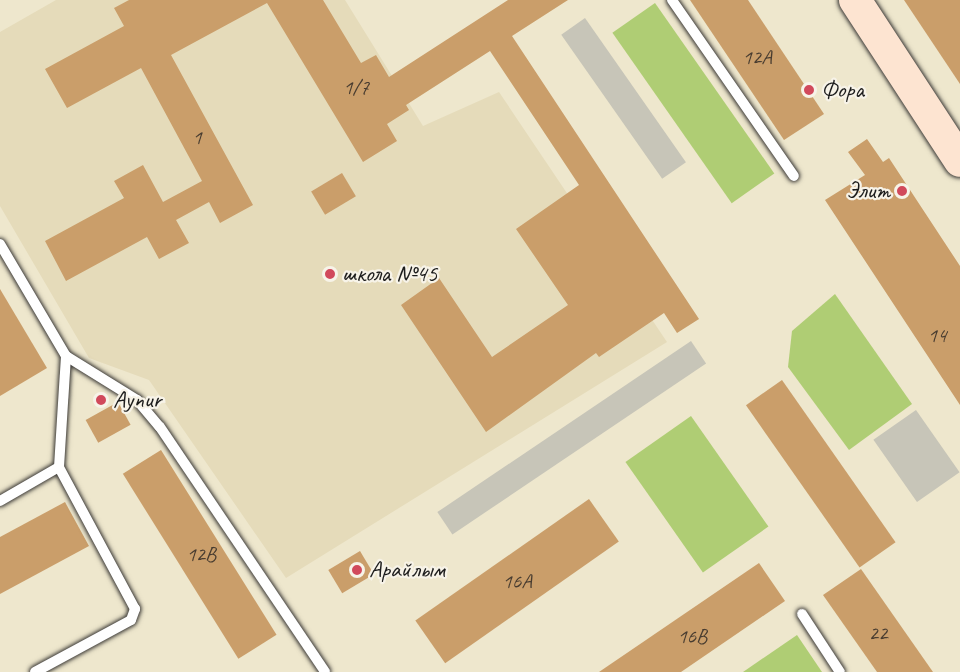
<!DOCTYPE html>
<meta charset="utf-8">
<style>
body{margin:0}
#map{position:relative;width:960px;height:672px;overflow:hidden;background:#eee7cd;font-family:Caveat,sans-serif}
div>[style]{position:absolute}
.built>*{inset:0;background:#e5dbba}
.industrial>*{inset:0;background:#c7c5b8;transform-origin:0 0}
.green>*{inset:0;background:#afcd74;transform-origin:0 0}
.building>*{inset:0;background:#ca9e6a;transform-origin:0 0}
.roads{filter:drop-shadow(0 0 2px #3c3a37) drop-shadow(0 0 2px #3c3a37)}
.lane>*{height:10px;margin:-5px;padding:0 5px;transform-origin:5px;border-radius:5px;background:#fff}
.secondary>*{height:32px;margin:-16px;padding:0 16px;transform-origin:16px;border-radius:16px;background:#fde4d1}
.dots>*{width:16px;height:16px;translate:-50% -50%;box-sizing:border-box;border:3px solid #f7f3e8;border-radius:50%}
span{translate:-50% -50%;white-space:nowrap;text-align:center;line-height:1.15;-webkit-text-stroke:4.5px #f7f3e8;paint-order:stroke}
.number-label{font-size:21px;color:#483c30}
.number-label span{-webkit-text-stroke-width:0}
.poi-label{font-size:24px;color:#1c1c1c}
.left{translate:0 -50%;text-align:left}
.right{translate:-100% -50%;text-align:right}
</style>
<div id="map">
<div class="built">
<div style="clip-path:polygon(56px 0,345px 0,423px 126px,499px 92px,667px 342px,286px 578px,149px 380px,89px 358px,0 206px,0 32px)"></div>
</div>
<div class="industrial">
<div style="left:585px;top:18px;width:176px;height:29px;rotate:55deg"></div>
<div style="left:691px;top:341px;width:27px;height:306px;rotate:56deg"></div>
<div style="left:916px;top:410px;width:76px;height:52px;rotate:55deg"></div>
</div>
<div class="green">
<div style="left:655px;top:3px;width:208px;height:52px;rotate:55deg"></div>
<div style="clip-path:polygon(835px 294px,912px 404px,849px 450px,788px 367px,792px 331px)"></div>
<div style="left:691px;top:416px;width:135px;height:80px;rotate:55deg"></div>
<div style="clip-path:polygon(797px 635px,822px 672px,743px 672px)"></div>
</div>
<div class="building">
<div style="clip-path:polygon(129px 0,323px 0,361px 63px,376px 55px,389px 77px,508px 0,568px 0,512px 36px,699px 319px,677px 333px,664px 313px,599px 357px,596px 353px,486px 432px,401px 305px,439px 278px,492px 357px,568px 305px,516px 229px,579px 185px,490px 51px,406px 105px,409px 110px,387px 124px,397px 141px,363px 162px,267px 3px,171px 55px,253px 205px,220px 223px,209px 202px,176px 220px,189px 243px,159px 259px,147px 237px,66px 281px,45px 241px,124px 198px,114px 181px,143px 165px,163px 202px,202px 181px,141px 68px,67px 108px,45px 69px,124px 26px,114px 8px)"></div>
<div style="clip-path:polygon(690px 0,748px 0,824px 114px,784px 140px)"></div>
<div style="clip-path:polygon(904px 0,960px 0,960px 84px)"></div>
<div style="clip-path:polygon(867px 139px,883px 162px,889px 158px,960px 266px,960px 405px,825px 200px,865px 175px,848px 152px)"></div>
<div style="left:342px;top:173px;width:27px;height:36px;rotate:59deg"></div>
<div style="clip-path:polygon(0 289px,47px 368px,0 396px)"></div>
<div style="left:782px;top:380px;width:198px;height:44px;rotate:55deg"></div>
<div style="left:118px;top:402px;width:26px;height:37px;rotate:61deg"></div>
<div style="left:161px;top:450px;width:218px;height:45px;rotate:58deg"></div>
<div style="left:589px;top:499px;width:52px;height:212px;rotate:55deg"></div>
<div style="clip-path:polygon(65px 502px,89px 546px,0 594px,0 537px)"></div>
<div style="left:360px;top:551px;width:27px;height:37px;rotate:59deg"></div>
<div style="clip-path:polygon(759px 563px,785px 601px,681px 672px,599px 672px)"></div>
<div style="clip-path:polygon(861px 569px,933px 672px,877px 672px,823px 595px)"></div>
</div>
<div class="roads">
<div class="lane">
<div style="left:672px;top:0;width:214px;rotate:55.3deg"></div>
<div style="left:0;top:244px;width:130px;rotate:59.5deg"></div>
<div style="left:66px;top:356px;width:84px;rotate:31.8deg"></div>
<div style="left:137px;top:400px;width:35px;rotate:50deg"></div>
<div style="left:160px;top:427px;width:295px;rotate:56deg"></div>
<div style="left:0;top:501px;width:68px;rotate:-30deg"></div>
<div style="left:802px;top:614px;width:69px;rotate:56.8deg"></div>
<div style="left:35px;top:672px;width:109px;rotate:-28.4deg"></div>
<div style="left:131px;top:620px;width:12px;rotate:-70deg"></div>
<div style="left:135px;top:609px;width:161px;rotate:-118.2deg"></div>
<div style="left:59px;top:467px;width:111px;rotate:-86.4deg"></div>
</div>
<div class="secondary">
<div style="left:855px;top:0;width:192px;rotate:56.9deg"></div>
</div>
</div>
<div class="dots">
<div style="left:809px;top:90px;background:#d1495b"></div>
<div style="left:902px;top:191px;background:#d1495b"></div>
<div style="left:330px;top:274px;background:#d1495b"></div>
<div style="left:101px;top:400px;background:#d1495b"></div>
<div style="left:357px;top:570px;background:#d1495b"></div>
</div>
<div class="number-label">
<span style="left:757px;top:57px">12А</span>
<span style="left:356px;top:87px">1/7</span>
<span style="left:197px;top:137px">1</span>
<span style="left:937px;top:335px">14</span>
<span style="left:201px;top:554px">12В</span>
<span style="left:517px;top:581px">16А</span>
<span style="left:878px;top:633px">22</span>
<span style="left:692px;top:636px">16В</span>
</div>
<div class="poi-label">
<span class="left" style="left:821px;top:90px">Фора</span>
<span class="right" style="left:890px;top:191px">Элит</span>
<span class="left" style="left:342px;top:274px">школа №45</span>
<span class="left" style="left:113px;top:400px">Aynur</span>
<span class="left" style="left:369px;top:570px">Арайлым</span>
</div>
</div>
